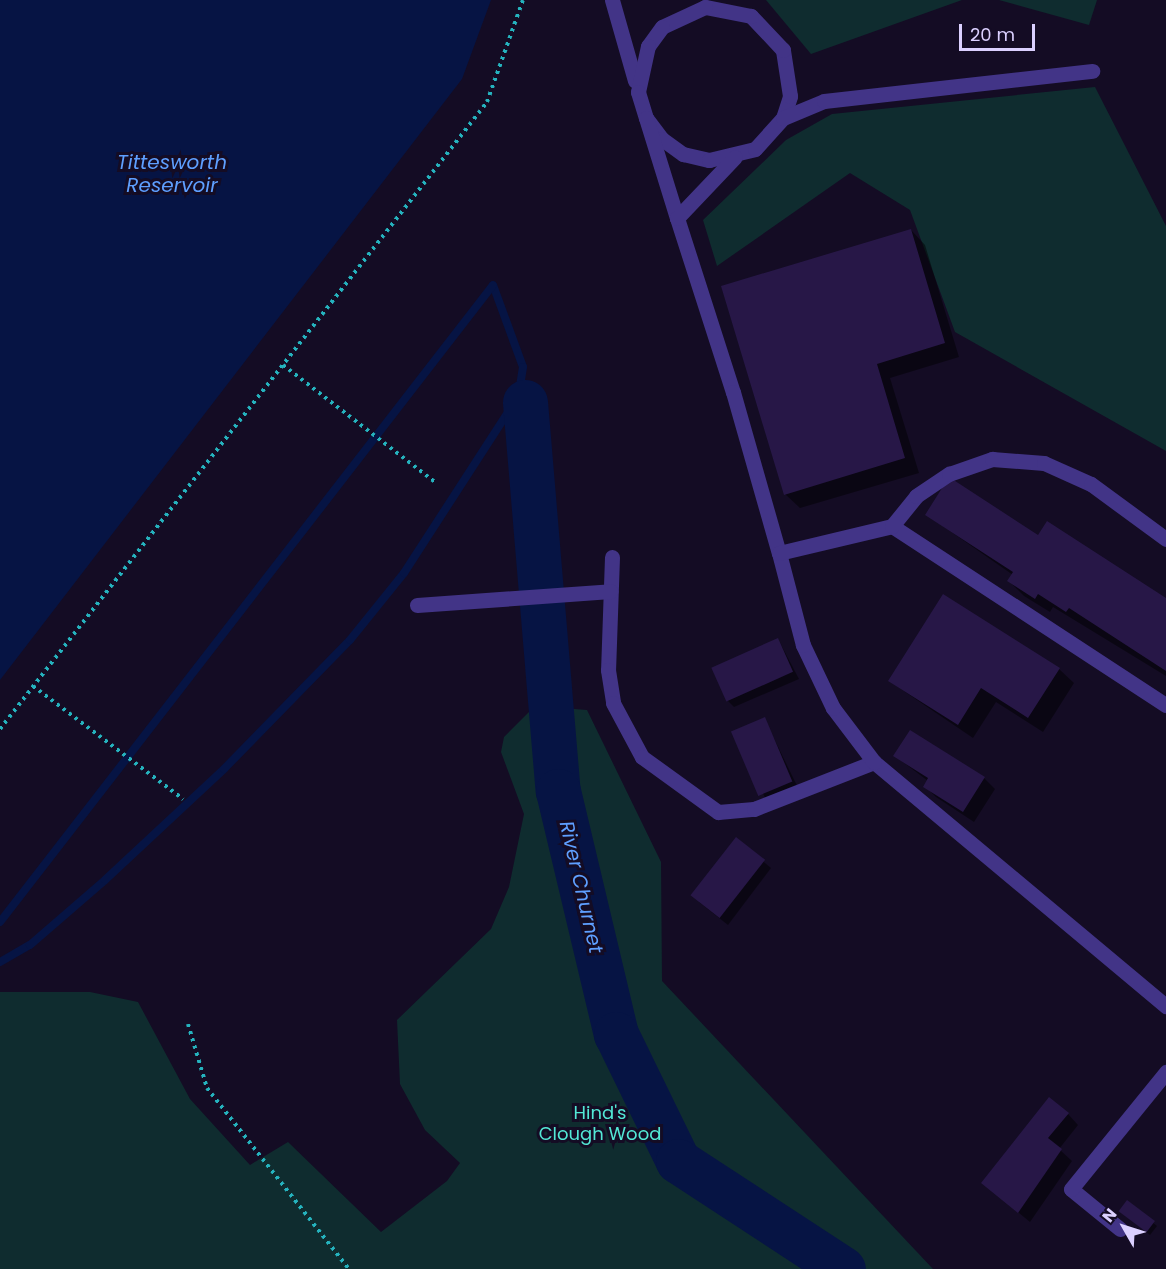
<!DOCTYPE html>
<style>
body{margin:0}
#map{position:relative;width:1166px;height:1269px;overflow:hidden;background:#140c24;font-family:Poppins,sans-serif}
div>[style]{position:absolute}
.green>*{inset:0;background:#0f2c2f}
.water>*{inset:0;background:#061444}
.shadow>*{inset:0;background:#0007;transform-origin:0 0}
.stream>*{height:8px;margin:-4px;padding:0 4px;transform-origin:4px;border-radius:4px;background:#061444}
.river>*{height:45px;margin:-22.5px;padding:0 22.5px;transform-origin:22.5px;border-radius:22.5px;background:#061444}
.building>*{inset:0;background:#271747;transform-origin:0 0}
.path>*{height:4px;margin-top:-2px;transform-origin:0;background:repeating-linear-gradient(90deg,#25b3be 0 3px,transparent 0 7.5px)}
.minor>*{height:15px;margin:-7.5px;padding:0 7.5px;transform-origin:7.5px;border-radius:7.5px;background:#423487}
span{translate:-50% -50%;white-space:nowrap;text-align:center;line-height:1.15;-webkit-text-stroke:6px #140c24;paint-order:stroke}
.park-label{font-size:18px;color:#53e8d6}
.water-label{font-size:20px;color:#5e9fff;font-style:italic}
.north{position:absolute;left:1094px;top:1197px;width:60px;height:60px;-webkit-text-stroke:4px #140c24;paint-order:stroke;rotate:309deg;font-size:16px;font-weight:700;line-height:24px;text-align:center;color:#dbd0ff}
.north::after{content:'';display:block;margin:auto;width:21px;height:27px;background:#dbd0ff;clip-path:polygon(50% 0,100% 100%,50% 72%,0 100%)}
.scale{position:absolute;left:959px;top:24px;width:76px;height:27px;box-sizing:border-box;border:3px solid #dbd0ff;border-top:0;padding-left:8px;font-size:18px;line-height:21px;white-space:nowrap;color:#dbd0ff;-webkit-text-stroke:4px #140c24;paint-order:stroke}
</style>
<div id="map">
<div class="green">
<div style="clip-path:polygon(766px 0,962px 0,811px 54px)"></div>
<div style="clip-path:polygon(999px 0,1097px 0,1089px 25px)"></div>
<div style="clip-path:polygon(1095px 87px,1166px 226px,1166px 451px,955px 332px,910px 210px,850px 173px,717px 266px,703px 220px,786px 140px,832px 114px)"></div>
<div style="clip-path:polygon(535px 706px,587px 710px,661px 862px,662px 981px,933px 1269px,0 1269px,0 992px,90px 992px,138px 1002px,190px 1099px,250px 1165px,288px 1142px,381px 1232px,447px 1181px,460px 1163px,425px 1130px,400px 1084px,397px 1020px,491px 929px,509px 887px,524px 814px,501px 752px,504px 737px)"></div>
</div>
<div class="water">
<div style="clip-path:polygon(0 0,491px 0,462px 79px,0 680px)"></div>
</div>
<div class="shadow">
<div style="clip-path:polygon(911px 230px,925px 245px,959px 357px,890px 378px,919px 473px,800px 508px,785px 494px)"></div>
<div style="clip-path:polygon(927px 515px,1039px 537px,1166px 599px,1166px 676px,1053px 607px,1050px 612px,1024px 596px,1009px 581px,1013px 575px)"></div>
<div style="clip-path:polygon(778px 639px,799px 679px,734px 707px,727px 700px)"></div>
<div style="clip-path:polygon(1059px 669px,1074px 683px,1043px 732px,996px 702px,973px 738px,889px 681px)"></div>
<div style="left:764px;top:718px;width:80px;height:34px;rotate:64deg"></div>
<div style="clip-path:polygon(895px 756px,984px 778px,995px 789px,974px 822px,936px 797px,925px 786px,928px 781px)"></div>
<div style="clip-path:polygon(736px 839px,771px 868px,728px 925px,699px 902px)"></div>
<div style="clip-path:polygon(1068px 1114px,1078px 1125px,1059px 1149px,1072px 1161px,1030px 1222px,983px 1183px)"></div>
<div style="clip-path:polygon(1127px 1202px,1157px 1226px,1150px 1235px,1123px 1214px)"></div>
</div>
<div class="stream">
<div style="left:493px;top:285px;width:87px;rotate:69.9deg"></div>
<div style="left:523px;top:367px;width:20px;rotate:99deg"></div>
<div style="left:0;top:922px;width:805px;rotate:-52.26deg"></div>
<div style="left:0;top:962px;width:34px;rotate:-30deg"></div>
<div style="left:30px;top:945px;width:99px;rotate:-40.9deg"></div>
<div style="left:105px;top:880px;width:163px;rotate:-43deg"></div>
<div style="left:224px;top:769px;width:180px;rotate:-45.7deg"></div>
<div style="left:350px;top:640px;width:86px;rotate:-51.1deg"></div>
<div style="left:404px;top:573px;width:193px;rotate:-57.1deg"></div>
</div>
<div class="river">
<div style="left:525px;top:402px;width:390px;rotate:85.2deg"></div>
<div style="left:558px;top:791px;width:250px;rotate:76.6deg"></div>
<div style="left:616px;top:1034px;width:141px;rotate:64deg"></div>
<div style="left:678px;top:1161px;width:197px;rotate:33.2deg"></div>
</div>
<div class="building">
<div style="clip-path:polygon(911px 229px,945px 343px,877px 364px,905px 458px,784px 495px,721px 286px)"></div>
<div style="clip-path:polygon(949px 477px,1038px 535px,1047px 521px,1166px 598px,1166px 671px,1069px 608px,1066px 612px,1038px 594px,1035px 599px,1007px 581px,1013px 572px,925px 515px)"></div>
<div style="clip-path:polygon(943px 594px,1060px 668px,1028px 718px,981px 688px,958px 725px,888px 681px)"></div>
<div style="left:778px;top:638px;width:37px;height:73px;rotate:66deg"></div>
<div style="left:765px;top:717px;width:70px;height:37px;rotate:67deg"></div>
<div style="clip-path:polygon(910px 730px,985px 777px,963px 812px,923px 787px,928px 778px,893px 756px)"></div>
<div style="left:736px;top:837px;width:37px;height:74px;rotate:38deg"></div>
<div style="clip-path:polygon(1049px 1097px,1069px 1113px,1048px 1138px,1062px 1149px,1018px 1213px,981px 1183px)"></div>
<div style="left:1127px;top:1200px;width:35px;height:14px;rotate:37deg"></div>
</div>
<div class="path">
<div style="left:283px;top:365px;width:193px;rotate:37.6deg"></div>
<div style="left:33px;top:686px;width:188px;rotate:37deg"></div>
<div style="left:0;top:729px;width:794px;rotate:-52.16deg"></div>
<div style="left:487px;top:102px;width:108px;rotate:-70.6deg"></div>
<div style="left:188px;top:1024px;width:67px;rotate:73.5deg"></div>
<div style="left:207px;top:1088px;width:230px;rotate:51.9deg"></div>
</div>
<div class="minor">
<div style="left:612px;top:0;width:84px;rotate:74.1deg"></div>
<div style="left:646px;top:118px;width:26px;rotate:53deg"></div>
<div style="left:662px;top:139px;width:26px;rotate:36deg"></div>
<div style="left:683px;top:154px;width:27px;rotate:13deg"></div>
<div style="left:709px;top:160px;width:47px;rotate:-13.4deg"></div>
<div style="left:755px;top:149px;width:42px;rotate:-47.9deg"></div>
<div style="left:783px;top:118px;width:23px;rotate:-72deg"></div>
<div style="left:790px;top:96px;width:47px;rotate:-98.7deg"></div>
<div style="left:783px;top:50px;width:47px;rotate:-133.3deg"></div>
<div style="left:751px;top:16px;width:47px;rotate:-168.9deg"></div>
<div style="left:705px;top:7px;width:47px;rotate:155.1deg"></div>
<div style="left:662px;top:27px;width:24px;rotate:126deg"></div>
<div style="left:648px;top:46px;width:47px;rotate:102.3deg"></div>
<div style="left:638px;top:92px;width:27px;rotate:73deg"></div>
<div style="left:646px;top:118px;width:105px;rotate:72.8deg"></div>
<div style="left:677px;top:218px;width:183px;rotate:72.2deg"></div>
<div style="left:733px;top:392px;width:167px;rotate:74.1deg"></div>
<div style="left:783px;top:118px;width:44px;rotate:-22.5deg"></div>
<div style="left:824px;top:101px;width:270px;rotate:-6.4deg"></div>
<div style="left:677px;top:218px;width:84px;rotate:-46.4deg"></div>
<div style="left:892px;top:526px;width:327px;rotate:33.2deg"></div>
<div style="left:612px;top:557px;width:113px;rotate:92deg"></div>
<div style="left:608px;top:670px;width:33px;rotate:81deg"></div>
<div style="left:613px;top:703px;width:61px;rotate:61.8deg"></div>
<div style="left:642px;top:757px;width:94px;rotate:35.9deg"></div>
<div style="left:718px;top:812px;width:36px;rotate:-5deg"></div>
<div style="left:754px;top:809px;width:129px;rotate:-21.4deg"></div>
<div style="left:874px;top:762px;width:381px;rotate:39.9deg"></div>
<div style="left:417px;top:605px;width:194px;rotate:-4.1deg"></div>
<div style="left:874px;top:762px;width:68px;rotate:-127.2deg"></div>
<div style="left:833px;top:708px;width:70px;rotate:-115.5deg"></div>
<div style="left:803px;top:645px;width:95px;rotate:-104.6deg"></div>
<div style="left:779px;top:553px;width:116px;rotate:-13.4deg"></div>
<div style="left:892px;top:526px;width:38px;rotate:-51deg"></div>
<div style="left:916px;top:496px;width:40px;rotate:-34deg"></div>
<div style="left:949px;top:474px;width:46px;rotate:-19.2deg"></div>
<div style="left:992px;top:459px;width:52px;rotate:4.4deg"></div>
<div style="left:1044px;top:463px;width:51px;rotate:24.1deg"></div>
<div style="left:1091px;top:484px;width:93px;rotate:36.3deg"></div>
<div style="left:1120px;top:1229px;width:63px;rotate:-140.8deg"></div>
<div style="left:1071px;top:1189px;width:151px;rotate:-50.9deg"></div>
</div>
<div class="park-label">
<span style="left:600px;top:1124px">Hind's<br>Clough Wood</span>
</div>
<div class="water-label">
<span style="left:172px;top:174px">Tittesworth<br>Reservoir</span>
<span style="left:581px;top:887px;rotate:77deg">River Churnet</span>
</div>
<div class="north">N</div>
<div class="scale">20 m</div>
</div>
